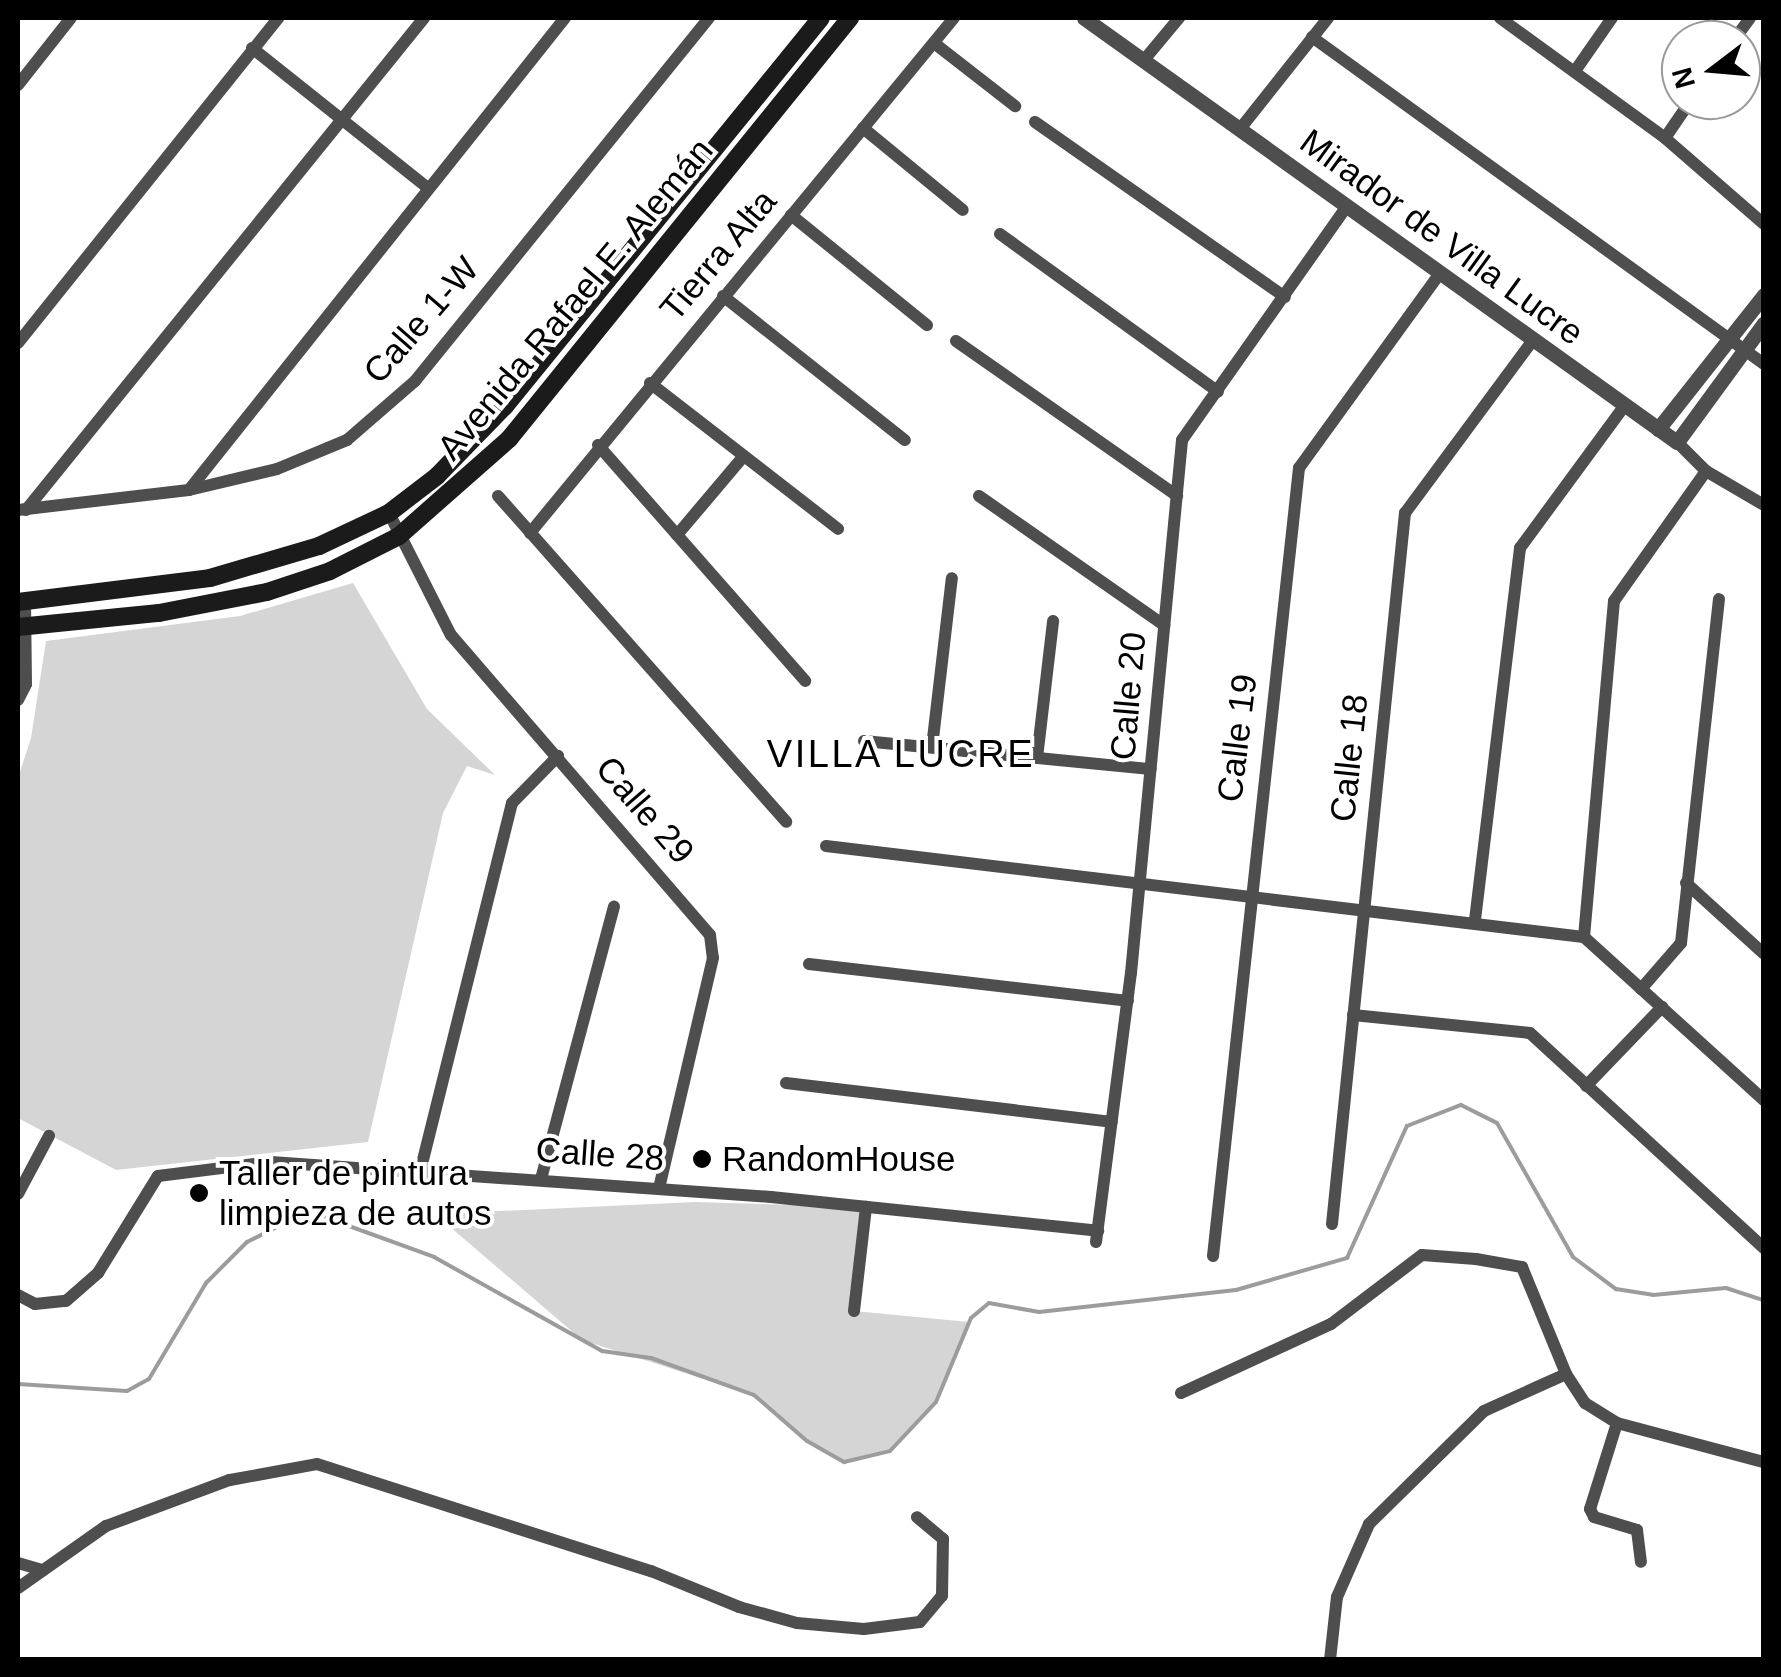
<!DOCTYPE html>
<meta charset="utf-8">
<style>
body{margin:0}
#map{position:relative;width:1781px;height:1677px;overflow:hidden;background:#fff;font-family:Helvetica,sans-serif}
div>[style]{position:absolute}
.green>*{inset:0;background:#d5d5d5}
.stream>*{height:4px;margin:-2px;padding:0 2px;transform-origin:2px;border-radius:2px;background:#9c9c9c}
.minor>*{height:12px;margin:-6px;padding:0 6px;transform-origin:6px;border-radius:6px;background:#4e4e4e}
.tertiary>*{height:15px;margin:-7.5px;padding:0 7.5px;transform-origin:7.5px;border-radius:7.5px;background:#4e4e4e}
.secondary>*{height:18px;margin:-9px;padding:0 9px;transform-origin:9px;border-radius:9px;background:#1b1b1b}
.dots>*{width:28px;height:28px;translate:-50% -50%;box-sizing:border-box;border:5px solid #fff;border-radius:50%}
span{translate:-50% -50%;white-space:nowrap;text-align:center;line-height:1.15;-webkit-text-stroke:8px #fff;paint-order:stroke}
.street-label{font-size:35px;color:#000}
.poi-label{font-size:35px;color:#000}
.left{translate:0 -50%;text-align:left}
.neighbourhood-label{font-size:38px;color:#000;letter-spacing:2.5px}
.frame{position:absolute;inset:0;border:20px solid #000;pointer-events:none}
.north{position:absolute;left:1661px;top:20px;width:100px;height:100px;box-sizing:border-box;background:#fff;border:2px solid #999;border-radius:50%;rotate:254deg;font-size:28px;font-weight:700;line-height:40px;text-align:center;color:#000}
.north::after{content:'';display:block;margin:auto;width:35px;height:45px;background:#000;clip-path:polygon(50% 0,100% 100%,50% 72%,0 100%)}
</style>
<div id="map">
<div class="green">
<div style="clip-path:polygon(353px 583px,427px 709px,495px 775px,467px 766px,443px 813px,368px 1142px,116px 1170px,18px 1118px,18px 778px,31px 738px,46px 641px,240px 616px)"></div>
<div style="clip-path:polygon(695px 1202px,866px 1207px,854px 1311px,969px 1322px,936px 1402px,890px 1451px,844px 1462px,807px 1441px,754px 1395px,582px 1340px,435px 1214px)"></div>
</div>
<div class="stream">
<div style="left:18px;top:1384px;width:109px;rotate:3.7deg"></div>
<div style="left:127px;top:1391px;width:25px;rotate:-29deg"></div>
<div style="left:149px;top:1379px;width:112px;rotate:-59.3deg"></div>
<div style="left:206px;top:1283px;width:58px;rotate:-45deg"></div>
<div style="left:247px;top:1242px;width:47px;rotate:-26.6deg"></div>
<div style="left:289px;top:1221px;width:38px;rotate:-5deg"></div>
<div style="left:327px;top:1218px;width:114px;rotate:20deg"></div>
<div style="left:434px;top:1257px;width:193px;rotate:29.2deg"></div>
<div style="left:602px;top:1351px;width:49px;rotate:8.1deg"></div>
<div style="left:651px;top:1358px;width:109px;rotate:19.8deg"></div>
<div style="left:754px;top:1395px;width:70px;rotate:41deg"></div>
<div style="left:807px;top:1441px;width:43px;rotate:29.6deg"></div>
<div style="left:844px;top:1462px;width:47px;rotate:-13.4deg"></div>
<div style="left:890px;top:1451px;width:67px;rotate:-46.8deg"></div>
<div style="left:936px;top:1402px;width:91px;rotate:-67.4deg"></div>
<div style="left:971px;top:1318px;width:23px;rotate:-40deg"></div>
<div style="left:989px;top:1303px;width:51px;rotate:10.2deg"></div>
<div style="left:1039px;top:1312px;width:198px;rotate:-6.4deg"></div>
<div style="left:1236px;top:1290px;width:116px;rotate:-16.1deg"></div>
<div style="left:1347px;top:1258px;width:145px;rotate:-65.6deg"></div>
<div style="left:1407px;top:1126px;width:58px;rotate:-21.3deg"></div>
<div style="left:1461px;top:1105px;width:40px;rotate:26.6deg"></div>
<div style="left:1497px;top:1123px;width:154px;rotate:60.4deg"></div>
<div style="left:1573px;top:1257px;width:54px;rotate:36.7deg"></div>
<div style="left:1616px;top:1289px;width:37px;rotate:9deg"></div>
<div style="left:1653px;top:1295px;width:73px;rotate:-5.5deg"></div>
<div style="left:1726px;top:1288px;width:40px;rotate:18deg"></div>
</div>
<div class="minor">
<div style="left:1500px;top:18px;width:204px;rotate:36deg"></div>
<div style="left:1665px;top:138px;width:131px;rotate:41deg"></div>
<div style="left:1312px;top:37px;width:558px;rotate:35.88deg"></div>
<div style="left:1734px;top:40px;width:27px;rotate:-54deg"></div>
<div style="left:934px;top:43px;width:103px;rotate:37.9deg"></div>
<div style="left:252px;top:48px;width:223px;rotate:38.5deg"></div>
<div style="left:1144px;top:60px;width:55px;rotate:-50.2deg"></div>
<div style="left:1575px;top:71px;width:65px;rotate:-55.1deg"></div>
<div style="left:18px;top:85px;width:85px;rotate:-51.7deg"></div>
<div style="left:1035px;top:122px;width:305px;rotate:35deg"></div>
<div style="left:863px;top:128px;width:129px;rotate:39.4deg"></div>
<div style="left:1240px;top:129px;width:142px;rotate:-51.6deg"></div>
<div style="left:1665px;top:138px;width:46px;rotate:-55.6deg"></div>
<div style="left:791px;top:215px;width:175px;rotate:39deg"></div>
<div style="left:1000px;top:234px;width:269px;rotate:35.9deg"></div>
<div style="left:723px;top:296px;width:232px;rotate:38.4deg"></div>
<div style="left:956px;top:341px;width:270px;rotate:35deg"></div>
<div style="left:18px;top:343px;width:416px;rotate:-51.3deg"></div>
<div style="left:650px;top:383px;width:238px;rotate:37.8deg"></div>
<div style="left:1677px;top:442px;width:41px;rotate:45deg"></div>
<div style="left:1706px;top:471px;width:67px;rotate:30.4deg"></div>
<div style="left:598px;top:445px;width:314px;rotate:48.7deg"></div>
<div style="left:189px;top:490px;width:603px;rotate:-51.46deg"></div>
<div style="left:498px;top:496px;width:435px;rotate:48.5deg"></div>
<div style="left:979px;top:496px;width:226px;rotate:34.9deg"></div>
<div style="left:18px;top:510px;width:172px;rotate:-6.7deg"></div>
<div style="left:189px;top:490px;width:90px;rotate:-13.4deg"></div>
<div style="left:277px;top:469px;width:76px;rotate:-22.5deg"></div>
<div style="left:347px;top:440px;width:90px;rotate:-40.9deg"></div>
<div style="left:415px;top:381px;width:467px;rotate:-51deg"></div>
<div style="left:26px;top:510px;width:633px;rotate:-51.03deg"></div>
<div style="left:389px;top:513px;width:137px;rotate:63.1deg"></div>
<div style="left:451px;top:635px;width:396px;rotate:49.2deg"></div>
<div style="left:710px;top:935px;width:23px;rotate:83deg"></div>
<div style="left:713px;top:958px;width:236px;rotate:103.2deg"></div>
<div style="left:530px;top:533px;width:667px;rotate:-50.54deg"></div>
<div style="left:677px;top:535px;width:101px;rotate:-49.8deg"></div>
<div style="left:18px;top:700px;width:18px;rotate:-63deg"></div>
<div style="left:26px;top:684px;width:81px;rotate:-90.7deg"></div>
<div style="left:864px;top:741px;width:288px;rotate:5.6deg"></div>
<div style="left:932px;top:747px;width:170px;rotate:-83.3deg"></div>
<div style="left:1037px;top:758px;width:138px;rotate:-83.3deg"></div>
<div style="left:826px;top:846px;width:763px;rotate:6.85deg"></div>
<div style="left:1584px;top:937px;width:243px;rotate:42.2deg"></div>
<div style="left:1686px;top:883px;width:105px;rotate:42.3deg"></div>
<div style="left:1475px;top:920px;width:375px;rotate:-83.1deg"></div>
<div style="left:1520px;top:548px;width:177px;rotate:-53.7deg"></div>
<div style="left:1584px;top:937px;width:337px;rotate:-84.9deg"></div>
<div style="left:1614px;top:601px;width:159px;rotate:-54.7deg"></div>
<div style="left:809px;top:964px;width:321px;rotate:6.6deg"></div>
<div style="left:1641px;top:989px;width:61px;rotate:-49deg"></div>
<div style="left:1681px;top:943px;width:346px;rotate:-83.7deg"></div>
<div style="left:1353px;top:1015px;width:178px;rotate:5.8deg"></div>
<div style="left:1530px;top:1033px;width:318px;rotate:42.6deg"></div>
<div style="left:786px;top:1083px;width:328px;rotate:6.8deg"></div>
<div style="left:1586px;top:1086px;width:110px;rotate:-46.1deg"></div>
<div style="left:419px;top:1176px;width:384px;rotate:-76deg"></div>
<div style="left:512px;top:803px;width:66px;rotate:-45.6deg"></div>
<div style="left:541px;top:1179px;width:282px;rotate:-75deg"></div>
<div style="left:18px;top:1194px;width:66px;rotate:-61.9deg"></div>
<div style="left:1332px;top:1224px;width:715px;rotate:-84.14deg"></div>
<div style="left:1405px;top:513px;width:215px;rotate:-53.5deg"></div>
<div style="left:1096px;top:1242px;width:271px;rotate:-82.6deg"></div>
<div style="left:1131px;top:973px;width:535px;rotate:-84.53deg"></div>
<div style="left:1182px;top:440px;width:286px;rotate:-54.8deg"></div>
<div style="left:1213px;top:1256px;width:793px;rotate:-83.77deg"></div>
<div style="left:1299px;top:468px;width:241px;rotate:-54.1deg"></div>
<div style="left:18px;top:1295px;width:19px;rotate:28deg"></div>
<div style="left:35px;top:1304px;width:31px;rotate:-6deg"></div>
<div style="left:66px;top:1301px;width:43px;rotate:-41.2deg"></div>
<div style="left:98px;top:1273px;width:114px;rotate:-58.3deg"></div>
<div style="left:158px;top:1176px;width:114px;rotate:-7.1deg"></div>
<div style="left:271px;top:1162px;width:501px;rotate:4deg"></div>
<div style="left:771px;top:1197px;width:329px;rotate:5.9deg"></div>
<div style="left:854px;top:1311px;width:105px;rotate:-83.4deg"></div>
<div style="left:1181px;top:1393px;width:165px;rotate:-24.7deg"></div>
<div style="left:1331px;top:1324px;width:114px;rotate:-37.2deg"></div>
<div style="left:1422px;top:1255px;width:54px;rotate:4.2deg"></div>
<div style="left:1476px;top:1259px;width:47px;rotate:9.9deg"></div>
<div style="left:1522px;top:1267px;width:116px;rotate:67.6deg"></div>
<div style="left:1566px;top:1374px;width:35px;rotate:57deg"></div>
<div style="left:1585px;top:1403px;width:38px;rotate:32deg"></div>
<div style="left:1617px;top:1423px;width:152px;rotate:14.9deg"></div>
<div style="left:1617px;top:1423px;width:90px;rotate:107.4deg"></div>
<div style="left:1590px;top:1509px;width:9px;rotate:63deg"></div>
<div style="left:1594px;top:1517px;width:45px;rotate:16.8deg"></div>
<div style="left:1637px;top:1530px;width:32px;rotate:83deg"></div>
<div style="left:18px;top:1563px;width:26px;rotate:16deg"></div>
<div style="left:18px;top:1588px;width:108px;rotate:-35.2deg"></div>
<div style="left:106px;top:1526px;width:132px;rotate:-20.4deg"></div>
<div style="left:230px;top:1480px;width:88px;rotate:-10.4deg"></div>
<div style="left:317px;top:1464px;width:351px;rotate:17.8deg"></div>
<div style="left:651px;top:1571px;width:95px;rotate:22.2deg"></div>
<div style="left:739px;top:1607px;width:60px;rotate:15.4deg"></div>
<div style="left:797px;top:1623px;width:67px;rotate:5.1deg"></div>
<div style="left:864px;top:1629px;width:56px;rotate:-7.1deg"></div>
<div style="left:920px;top:1622px;width:34px;rotate:-50deg"></div>
<div style="left:942px;top:1596px;width:57px;rotate:-89deg"></div>
<div style="left:943px;top:1539px;width:34px;rotate:-140deg"></div>
<div style="left:1330px;top:1660px;width:63px;rotate:-83.7deg"></div>
<div style="left:1337px;top:1597px;width:80px;rotate:-66.3deg"></div>
<div style="left:1369px;top:1524px;width:161px;rotate:-44.5deg"></div>
<div style="left:1484px;top:1411px;width:90px;rotate:-24.3deg"></div>
</div>
<div class="tertiary">
<div style="left:1084px;top:18px;width:729px;rotate:35.57deg"></div>
<div style="left:1677px;top:442px;width:147px;rotate:-53.8deg"></div>
<div style="left:1658px;top:429px;width:171px;rotate:-51.7deg"></div>
</div>
<div class="secondary">
<div style="left:18px;top:602px;width:193px;rotate:-7.1deg"></div>
<div style="left:210px;top:578px;width:114px;rotate:-16.4deg"></div>
<div style="left:319px;top:546px;width:77px;rotate:-25.2deg"></div>
<div style="left:389px;top:513px;width:61px;rotate:-37.6deg"></div>
<div style="left:437px;top:476px;width:98px;rotate:-45.8deg"></div>
<div style="left:505px;top:406px;width:500px;rotate:-50.84deg"></div>
<div style="left:18px;top:627px;width:142px;rotate:-5.7deg"></div>
<div style="left:159px;top:613px;width:110px;rotate:-11deg"></div>
<div style="left:267px;top:592px;width:66px;rotate:-18.4deg"></div>
<div style="left:330px;top:571px;width:77px;rotate:-26.9deg"></div>
<div style="left:399px;top:536px;width:147px;rotate:-41.4deg"></div>
<div style="left:509px;top:439px;width:542px;rotate:-50.99deg"></div>
</div>
<div class="dots">
<div style="left:702px;top:1159px;background:#000"></div>
<div style="left:199px;top:1193px;background:#000"></div>
</div>
<div class="street-label">
<span style="left:1442px;top:237px;rotate:36deg">Mirador de Villa Lucre</span>
<span style="left:718px;top:255px;rotate:-50deg">Tierra Alta</span>
<span style="left:575px;top:299px;rotate:-50deg">Avenida Rafael E. Alemán</span>
<span style="left:421px;top:320px;rotate:-49deg">Calle 1-W</span>
<span style="left:1128px;top:696px;rotate:-85deg">Calle 20</span>
<span style="left:1237px;top:738px;rotate:-83deg">Calle 19</span>
<span style="left:1349px;top:758px;rotate:-84deg">Calle 18</span>
<span style="left:645px;top:810px;rotate:49deg">Calle 29</span>
<span style="left:600px;top:1154px;rotate:4deg">Calle 28</span>
</div>
<div class="poi-label">
<span class="left" style="left:722px;top:1159px">RandomHouse</span>
<span class="left" style="left:219px;top:1193px">Taller de pintura<br>limpieza de autos</span>
</div>
<div class="neighbourhood-label">
<span style="left:901px;top:755px">VILLA LUCRE</span>
</div>
<div class="frame"></div>
<div class="north">N</div>
</div>
